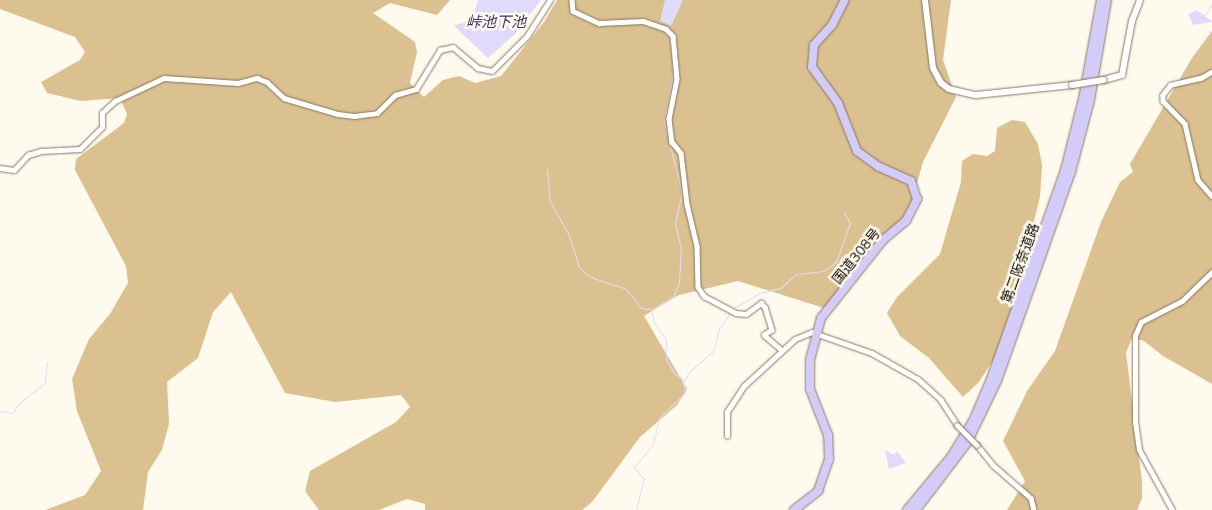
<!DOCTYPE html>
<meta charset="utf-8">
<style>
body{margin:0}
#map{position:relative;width:1212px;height:510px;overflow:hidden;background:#fff9ee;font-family:Mulish,"Noto Sans JP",sans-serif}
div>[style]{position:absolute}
.forest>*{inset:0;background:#dbc190}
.water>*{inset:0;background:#e1dbfb}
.stream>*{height:1px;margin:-0.5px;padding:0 0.5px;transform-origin:0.5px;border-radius:0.5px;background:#e1dbfb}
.roads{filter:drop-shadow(0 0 1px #857860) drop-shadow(0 0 1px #857860)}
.street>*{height:4.5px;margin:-2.25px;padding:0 2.25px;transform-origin:2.25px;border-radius:2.25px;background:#fff}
.secondary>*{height:6px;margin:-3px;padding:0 3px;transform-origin:3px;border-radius:3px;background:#fff}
.highway>*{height:8px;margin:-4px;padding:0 4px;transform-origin:4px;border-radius:4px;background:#d4ccf8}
.bridges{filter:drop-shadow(0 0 1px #857860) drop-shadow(0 0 1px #857860)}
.street-bridge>*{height:4.5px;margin:-2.25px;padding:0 2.25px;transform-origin:2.25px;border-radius:2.25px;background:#fff}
.secondary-bridge>*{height:6px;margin:-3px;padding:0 3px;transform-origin:3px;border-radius:3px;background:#fff}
span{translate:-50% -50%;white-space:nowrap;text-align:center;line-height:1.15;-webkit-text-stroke:5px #fff9ee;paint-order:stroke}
.street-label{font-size:14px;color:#120e05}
.water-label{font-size:15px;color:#402f6b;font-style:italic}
</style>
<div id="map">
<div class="forest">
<div style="clip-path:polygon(0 0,450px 0,437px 15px,390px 3px,373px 13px,415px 42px,417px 52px,410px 83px,424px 97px,443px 80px,459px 76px,475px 83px,501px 76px,544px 22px,557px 0,951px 0,943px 60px,956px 97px,923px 162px,910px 208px,850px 286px,824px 308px,738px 281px,679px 295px,644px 316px,687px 389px,677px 405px,640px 437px,592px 502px,582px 510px,425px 510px,425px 504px,407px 499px,379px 510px,319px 510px,305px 491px,310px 471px,396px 422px,410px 407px,401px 395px,335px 402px,285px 393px,231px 292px,213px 312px,198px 358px,167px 382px,169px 424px,162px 450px,148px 472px,143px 510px,45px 510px,85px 495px,101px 471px,77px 411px,72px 379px,89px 339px,110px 314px,128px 283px,126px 266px,75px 170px,76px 159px,124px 123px,127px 114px,120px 98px,81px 101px,47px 93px,41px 82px,80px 60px,85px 52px,75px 37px,0 9px)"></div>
<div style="clip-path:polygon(1212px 31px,1212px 384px,1163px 356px,1144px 341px,1132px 338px,1126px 353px,1142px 481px,1142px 498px,1137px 510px,1007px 510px,1025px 481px,1003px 441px,1027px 391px,1055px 351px,1101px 222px,1120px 182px,1133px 172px,1130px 164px,1192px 58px)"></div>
<div style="clip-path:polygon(1012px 120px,1025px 122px,1038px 144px,1042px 165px,1040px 197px,1026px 253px,1024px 283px,997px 354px,979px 382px,963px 397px,929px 358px,900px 336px,887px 313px,897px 297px,940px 254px,961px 182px,962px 161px,973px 154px,987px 156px,995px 151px,997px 128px)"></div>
</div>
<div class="water">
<div style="clip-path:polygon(478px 0,541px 0,515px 34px,488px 58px,454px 26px,472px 19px)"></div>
<div style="clip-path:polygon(665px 0,683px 0,671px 26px,660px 21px)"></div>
<div style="clip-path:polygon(1196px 10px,1212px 21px,1212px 22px,1193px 25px,1188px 14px)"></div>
<div style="clip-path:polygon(885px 450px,894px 455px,897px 451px,906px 463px,889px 469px)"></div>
</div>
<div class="stream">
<div style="left:1204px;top:16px;width:14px;rotate:-56deg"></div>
<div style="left:547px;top:169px;width:32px;rotate:85deg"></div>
<div style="left:550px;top:201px;width:37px;rotate:61deg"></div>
<div style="left:568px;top:233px;width:36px;rotate:72deg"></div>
<div style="left:579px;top:267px;width:15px;rotate:42deg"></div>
<div style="left:590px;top:277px;width:38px;rotate:18deg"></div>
<div style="left:626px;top:289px;width:24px;rotate:52deg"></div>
<div style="left:641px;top:308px;width:10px;rotate:6deg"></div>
<div style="left:732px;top:309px;width:32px;rotate:-30deg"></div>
<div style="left:760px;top:293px;width:21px;rotate:-14deg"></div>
<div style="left:780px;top:288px;width:21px;rotate:-41deg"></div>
<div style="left:796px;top:274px;width:28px;rotate:-6deg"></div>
<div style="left:824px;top:271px;width:15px;rotate:-37deg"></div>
<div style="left:836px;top:262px;width:41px;rotate:-70.3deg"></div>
<div style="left:850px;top:223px;width:12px;rotate:-121deg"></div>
<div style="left:684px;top:381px;width:12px;rotate:-59deg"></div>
<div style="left:690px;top:371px;width:32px;rotate:-41deg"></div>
<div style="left:714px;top:350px;width:22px;rotate:-77deg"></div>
<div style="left:719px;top:329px;width:18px;rotate:-56deg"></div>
<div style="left:0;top:411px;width:13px;rotate:9deg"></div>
<div style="left:13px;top:413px;width:10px;rotate:-61deg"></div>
<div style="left:18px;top:404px;width:34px;rotate:-38deg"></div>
<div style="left:45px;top:383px;width:21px;rotate:-85deg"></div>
<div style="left:636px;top:510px;width:32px;rotate:-76deg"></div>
<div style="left:644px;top:479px;width:16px;rotate:-130deg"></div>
<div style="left:634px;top:467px;width:30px;rotate:-50deg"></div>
<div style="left:653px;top:444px;width:27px;rotate:-77deg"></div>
<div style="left:659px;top:418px;width:36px;rotate:-44deg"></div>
<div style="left:685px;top:393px;width:15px;rotate:-101deg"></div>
<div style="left:682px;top:378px;width:9px;rotate:-148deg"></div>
<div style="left:674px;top:373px;width:16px;rotate:-120deg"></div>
<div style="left:666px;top:359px;width:20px;rotate:-90deg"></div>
<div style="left:666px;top:339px;width:20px;rotate:-127deg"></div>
<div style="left:654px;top:323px;width:13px;rotate:-103deg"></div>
<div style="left:651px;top:310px;width:26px;rotate:-31deg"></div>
<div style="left:673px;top:297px;width:15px;rotate:-67deg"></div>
<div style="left:679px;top:283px;width:34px;rotate:-87deg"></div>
<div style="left:681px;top:249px;width:26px;rotate:-103deg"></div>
<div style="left:675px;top:224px;width:33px;rotate:-78deg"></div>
<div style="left:682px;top:192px;width:72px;rotate:-104.4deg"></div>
<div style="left:664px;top:122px;width:54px;rotate:-79.3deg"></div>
<div style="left:674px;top:69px;width:34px;rotate:-98deg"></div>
</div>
<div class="roads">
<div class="street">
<div style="left:572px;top:0;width:11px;rotate:85deg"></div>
<div style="left:573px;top:11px;width:29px;rotate:25deg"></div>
<div style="left:599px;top:23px;width:44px;rotate:-2.6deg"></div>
<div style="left:643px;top:21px;width:24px;rotate:19deg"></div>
<div style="left:666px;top:29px;width:10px;rotate:45deg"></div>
<div style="left:673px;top:36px;width:43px;rotate:84.7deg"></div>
<div style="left:677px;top:79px;width:41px;rotate:101.3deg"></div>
<div style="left:669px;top:119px;width:23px;rotate:83deg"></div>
<div style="left:672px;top:142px;width:14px;rotate:51deg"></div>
<div style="left:681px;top:153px;width:51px;rotate:83.3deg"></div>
<div style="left:687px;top:204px;width:43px;rotate:76.6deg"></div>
<div style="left:697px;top:246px;width:41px;rotate:88.6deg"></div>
<div style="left:698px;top:287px;width:11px;rotate:56deg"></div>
<div style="left:704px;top:296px;width:36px;rotate:28deg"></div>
<div style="left:736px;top:313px;width:10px;rotate:6deg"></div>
<div style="left:746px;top:314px;width:19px;rotate:-36deg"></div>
<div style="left:761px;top:303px;width:6px;rotate:45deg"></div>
<div style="left:765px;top:307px;width:24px;rotate:73deg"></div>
<div style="left:772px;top:330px;width:9px;rotate:148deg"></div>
<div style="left:764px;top:335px;width:23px;rotate:40deg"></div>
<div style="left:1212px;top:72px;width:12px;rotate:149deg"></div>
<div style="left:1202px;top:78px;width:32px;rotate:167deg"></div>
<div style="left:1171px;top:85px;width:13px;rotate:129deg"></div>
<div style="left:1163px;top:95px;width:6px;rotate:90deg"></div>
<div style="left:1163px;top:101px;width:32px;rotate:46deg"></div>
<div style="left:1185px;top:124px;width:57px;rotate:76.9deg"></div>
<div style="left:1198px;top:180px;width:21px;rotate:49deg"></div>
<div style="left:0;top:168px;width:14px;rotate:8deg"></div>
<div style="left:14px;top:170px;width:21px;rotate:-47deg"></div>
<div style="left:28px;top:155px;width:14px;rotate:-17deg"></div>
<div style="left:41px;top:151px;width:39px;rotate:-3deg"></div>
<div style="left:80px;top:149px;width:31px;rotate:-45deg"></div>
<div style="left:102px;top:127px;width:14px;rotate:-90deg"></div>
<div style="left:102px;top:113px;width:18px;rotate:-43deg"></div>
<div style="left:115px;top:101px;width:54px;rotate:-25.1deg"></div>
<div style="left:164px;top:78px;width:74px;rotate:3.9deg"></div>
<div style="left:238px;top:83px;width:20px;rotate:-15deg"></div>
<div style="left:257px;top:78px;width:11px;rotate:22deg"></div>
<div style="left:267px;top:82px;width:23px;rotate:43deg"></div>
<div style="left:284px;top:98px;width:56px;rotate:16.5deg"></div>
<div style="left:338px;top:114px;width:16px;rotate:7deg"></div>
<div style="left:354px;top:116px;width:23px;rotate:-7deg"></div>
<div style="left:377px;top:113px;width:25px;rotate:-45deg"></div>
<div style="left:395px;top:95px;width:22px;rotate:-16deg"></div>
<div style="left:416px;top:89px;width:46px;rotate:-58.4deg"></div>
<div style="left:440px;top:50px;width:13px;rotate:-13deg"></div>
<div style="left:453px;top:47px;width:33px;rotate:40deg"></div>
<div style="left:478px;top:68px;width:14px;rotate:12deg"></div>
<div style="left:492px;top:71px;width:49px;rotate:-45deg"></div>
<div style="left:527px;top:36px;width:43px;rotate:-57.4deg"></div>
<div style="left:727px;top:436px;width:24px;rotate:-90deg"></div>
<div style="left:727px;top:412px;width:31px;rotate:-57deg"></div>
<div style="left:744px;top:386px;width:69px;rotate:-42.7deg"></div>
<div style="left:795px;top:339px;width:18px;rotate:-22deg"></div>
<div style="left:812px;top:332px;width:64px;rotate:19.3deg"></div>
<div style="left:872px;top:353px;width:53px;rotate:29.5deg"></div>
<div style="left:918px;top:379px;width:31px;rotate:42deg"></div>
<div style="left:941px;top:400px;width:30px;rotate:57deg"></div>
<div style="left:977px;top:445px;width:26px;rotate:51deg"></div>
<div style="left:993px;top:465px;width:50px;rotate:41deg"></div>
<div style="left:1031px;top:498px;width:12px;rotate:76deg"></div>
<div style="left:1172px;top:510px;width:68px;rotate:-118.8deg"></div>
<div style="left:1139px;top:450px;width:27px;rotate:-98deg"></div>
<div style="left:1135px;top:423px;width:87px;rotate:-90deg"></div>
<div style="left:1135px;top:336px;width:15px;rotate:-67deg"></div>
<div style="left:1141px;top:322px;width:46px;rotate:-27.1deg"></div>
<div style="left:1182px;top:301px;width:42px;rotate:-44deg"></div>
</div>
<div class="secondary">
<div style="left:925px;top:0;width:68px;rotate:83.3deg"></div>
<div style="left:933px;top:68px;width:17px;rotate:62deg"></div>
<div style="left:941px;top:83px;width:10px;rotate:37deg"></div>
<div style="left:949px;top:89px;width:28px;rotate:13deg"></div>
<div style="left:976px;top:95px;width:97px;rotate:-5.9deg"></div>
<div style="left:1104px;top:80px;width:19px;rotate:-16deg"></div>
<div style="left:1122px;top:75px;width:55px;rotate:-79.5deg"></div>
<div style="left:1132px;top:21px;width:22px;rotate:-69deg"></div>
</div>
<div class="highway">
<div style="left:794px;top:510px;width:31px;rotate:-38deg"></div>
<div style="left:818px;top:491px;width:34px;rotate:-71deg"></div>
<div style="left:829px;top:459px;width:24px;rotate:-92deg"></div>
<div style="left:828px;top:435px;width:49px;rotate:-111.4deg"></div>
<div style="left:810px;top:389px;width:29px;rotate:-90deg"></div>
<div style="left:810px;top:360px;width:43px;rotate:-75.3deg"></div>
<div style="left:821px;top:318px;width:100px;rotate:-51.5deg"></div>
<div style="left:883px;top:240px;width:30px;rotate:-40deg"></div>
<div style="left:906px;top:221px;width:25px;rotate:-63deg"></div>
<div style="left:917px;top:199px;width:19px;rotate:-108deg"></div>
<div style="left:911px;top:181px;width:35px;rotate:-156deg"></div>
<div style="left:879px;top:167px;width:27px;rotate:-144deg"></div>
<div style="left:857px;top:151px;width:52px;rotate:-111.6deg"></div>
<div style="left:838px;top:103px;width:44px;rotate:-125.8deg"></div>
<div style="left:812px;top:67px;width:22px;rotate:-85deg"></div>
<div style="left:814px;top:45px;width:27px;rotate:-48deg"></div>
<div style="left:832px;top:25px;width:28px;rotate:-63deg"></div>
<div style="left:907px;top:510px;width:69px;rotate:-50.3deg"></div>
<div style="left:951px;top:457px;width:42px;rotate:-58.6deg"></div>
<div style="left:973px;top:421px;width:46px;rotate:-66.8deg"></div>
<div style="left:991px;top:379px;width:222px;rotate:-70.5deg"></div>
<div style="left:1065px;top:170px;width:73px;rotate:-75.8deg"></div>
<div style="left:1083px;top:99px;width:101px;rotate:-79.7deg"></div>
<div style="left:916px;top:510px;width:84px;rotate:-52.7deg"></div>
<div style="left:967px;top:443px;width:69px;rotate:-64.2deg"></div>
<div style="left:997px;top:381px;width:222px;rotate:-70.5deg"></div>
<div style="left:1071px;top:172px;width:74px;rotate:-75.2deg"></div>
<div style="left:1090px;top:100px;width:101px;rotate:-80.4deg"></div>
</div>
</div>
<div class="bridges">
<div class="street-bridge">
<div style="left:957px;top:425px;width:28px;rotate:45deg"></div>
</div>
<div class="secondary-bridge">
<div style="left:1072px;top:85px;width:32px;rotate:-9deg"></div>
</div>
</div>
<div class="street-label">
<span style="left:856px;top:256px;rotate:-51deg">国道308号</span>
<span style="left:1020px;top:263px;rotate:-70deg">第二阪奈道路</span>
</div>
<div class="water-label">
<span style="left:496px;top:22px">峠池下池</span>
</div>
</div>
